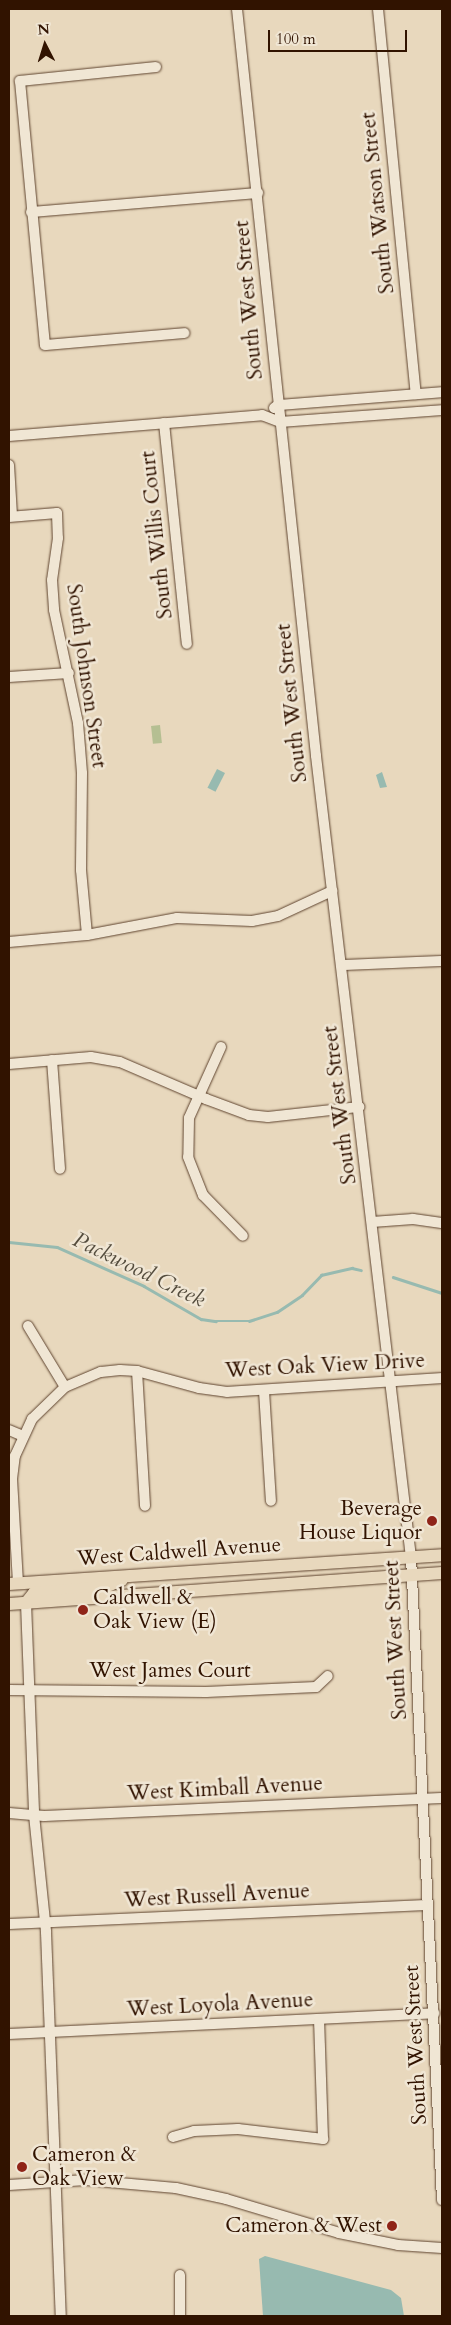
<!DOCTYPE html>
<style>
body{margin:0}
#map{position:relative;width:451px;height:2325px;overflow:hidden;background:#e8d8bd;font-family:Cardo,serif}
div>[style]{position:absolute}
.green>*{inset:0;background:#b5bf92;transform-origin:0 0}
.water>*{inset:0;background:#97bab0;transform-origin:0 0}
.stream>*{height:2.5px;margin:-1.25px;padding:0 1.25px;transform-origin:1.25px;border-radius:1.25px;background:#97bab0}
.roads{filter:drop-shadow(0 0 1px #5f442f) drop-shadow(0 0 1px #5f442f)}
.minor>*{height:10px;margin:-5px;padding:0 5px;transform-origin:5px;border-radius:5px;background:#f0e6d4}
.major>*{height:12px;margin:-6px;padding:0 6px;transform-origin:6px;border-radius:6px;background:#e8d8bd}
.dots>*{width:14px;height:14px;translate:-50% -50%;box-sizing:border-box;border:2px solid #f0e6d4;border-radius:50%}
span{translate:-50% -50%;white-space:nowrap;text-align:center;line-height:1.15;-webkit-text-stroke:5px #f0e6d4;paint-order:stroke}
.street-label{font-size:21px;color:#311300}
.poi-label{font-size:21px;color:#311300}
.right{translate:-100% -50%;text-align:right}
.left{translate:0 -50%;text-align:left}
.water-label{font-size:22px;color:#554d3e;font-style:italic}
.frame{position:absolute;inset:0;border:10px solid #311300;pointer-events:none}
.north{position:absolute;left:20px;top:20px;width:50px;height:50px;-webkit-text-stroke:4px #f0e6d4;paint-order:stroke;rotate:355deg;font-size:14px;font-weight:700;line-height:20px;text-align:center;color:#311300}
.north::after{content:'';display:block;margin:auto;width:18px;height:22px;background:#311300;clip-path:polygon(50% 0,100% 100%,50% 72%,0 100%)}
.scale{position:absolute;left:268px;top:30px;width:139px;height:22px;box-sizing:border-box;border:2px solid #311300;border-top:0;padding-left:6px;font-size:15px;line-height:18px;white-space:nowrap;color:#311300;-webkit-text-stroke:4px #f0e6d4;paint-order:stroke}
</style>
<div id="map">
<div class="green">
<div style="left:160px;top:725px;width:18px;height:9px;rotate:84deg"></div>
</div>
<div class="water">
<div style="left:217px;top:769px;width:9px;height:21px;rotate:27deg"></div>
<div style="clip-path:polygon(382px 772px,387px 787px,380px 788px,376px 775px)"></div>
<div style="clip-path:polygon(265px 2256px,391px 2290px,401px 2298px,404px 2316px,263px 2316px,259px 2259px)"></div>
</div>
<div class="stream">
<div style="left:9px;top:1242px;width:48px;rotate:5.9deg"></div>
<div style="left:57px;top:1247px;width:95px;rotate:24.1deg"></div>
<div style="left:144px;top:1286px;width:66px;rotate:30.1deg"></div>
<div style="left:201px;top:1319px;width:15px;rotate:8deg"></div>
<div style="left:216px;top:1321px;width:33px"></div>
<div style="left:249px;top:1321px;width:29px;rotate:-18deg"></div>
<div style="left:277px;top:1312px;width:30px;rotate:-34deg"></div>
<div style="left:302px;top:1295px;width:28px;rotate:-46deg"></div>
<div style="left:321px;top:1275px;width:32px;rotate:-13deg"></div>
<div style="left:352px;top:1268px;width:9px;rotate:13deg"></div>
<div style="left:393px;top:1277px;width:52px;rotate:18.1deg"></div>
</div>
<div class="roads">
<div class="minor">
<div style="left:237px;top:9px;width:751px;rotate:83.96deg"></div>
<div style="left:316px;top:756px;width:807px;rotate:83.24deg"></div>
<div style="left:411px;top:1557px;width:644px;rotate:87.24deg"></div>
<div style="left:378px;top:9px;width:387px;rotate:84.4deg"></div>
<div style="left:156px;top:67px;width:137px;rotate:174.1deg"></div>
<div style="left:20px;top:81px;width:265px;rotate:84.6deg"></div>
<div style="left:45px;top:345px;width:140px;rotate:-4.9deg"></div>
<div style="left:31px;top:212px;width:228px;rotate:-4.8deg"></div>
<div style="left:274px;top:408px;width:5px;rotate:-37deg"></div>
<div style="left:278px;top:405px;width:165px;rotate:-4.5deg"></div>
<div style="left:164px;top:423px;width:222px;rotate:84.1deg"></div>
<div style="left:9px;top:436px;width:254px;rotate:-4.7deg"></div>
<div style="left:262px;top:415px;width:19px;rotate:21deg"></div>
<div style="left:280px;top:422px;width:162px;rotate:-4.2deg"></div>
<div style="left:9px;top:465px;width:51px;rotate:86.6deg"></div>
<div style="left:9px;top:517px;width:48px;rotate:-4.8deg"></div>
<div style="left:57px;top:513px;width:25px;rotate:88deg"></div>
<div style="left:58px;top:538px;width:42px;rotate:98.1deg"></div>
<div style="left:52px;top:580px;width:30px;rotate:86deg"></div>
<div style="left:54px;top:610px;width:116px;rotate:78deg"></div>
<div style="left:78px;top:723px;width:50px;rotate:85.4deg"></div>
<div style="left:82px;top:773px;width:97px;rotate:90.6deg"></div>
<div style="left:81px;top:870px;width:65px;rotate:84.7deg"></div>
<div style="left:9px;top:677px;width:60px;rotate:-3.8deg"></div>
<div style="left:9px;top:942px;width:78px;rotate:-5.1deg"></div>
<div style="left:87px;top:935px;width:92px;rotate:-10.7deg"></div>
<div style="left:177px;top:918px;width:75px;rotate:2.3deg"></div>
<div style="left:252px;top:921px;width:26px;rotate:-11deg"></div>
<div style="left:278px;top:916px;width:60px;rotate:-24.8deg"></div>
<div style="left:343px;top:965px;width:99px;rotate:-2.3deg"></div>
<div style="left:221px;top:1047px;width:78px;rotate:114.3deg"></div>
<div style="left:189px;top:1118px;width:39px;rotate:91deg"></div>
<div style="left:188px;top:1157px;width:41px;rotate:68.5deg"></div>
<div style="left:203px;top:1195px;width:57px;rotate:45.7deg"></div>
<div style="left:52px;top:1060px;width:109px;rotate:85.8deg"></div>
<div style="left:9px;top:1064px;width:82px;rotate:-4.9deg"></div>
<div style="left:91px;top:1057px;width:29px;rotate:10deg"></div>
<div style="left:120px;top:1062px;width:94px;rotate:23.3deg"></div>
<div style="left:206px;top:1099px;width:46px;rotate:20.4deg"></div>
<div style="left:249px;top:1115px;width:19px;rotate:6deg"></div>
<div style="left:268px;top:1117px;width:92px;rotate:-6.3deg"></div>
<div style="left:372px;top:1222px;width:41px;rotate:-4.2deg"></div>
<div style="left:413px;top:1219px;width:29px;rotate:8deg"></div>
<div style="left:28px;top:1326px;width:71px;rotate:58.8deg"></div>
<div style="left:137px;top:1371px;width:135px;rotate:86.6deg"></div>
<div style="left:264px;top:1391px;width:110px;rotate:86.4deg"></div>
<div style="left:9px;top:1430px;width:15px;rotate:23deg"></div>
<div style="left:18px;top:1583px;width:104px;rotate:-93.3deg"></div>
<div style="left:12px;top:1479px;width:23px;rotate:-83deg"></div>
<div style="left:15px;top:1456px;width:41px;rotate:-65.3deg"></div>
<div style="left:32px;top:1419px;width:46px;rotate:-44.1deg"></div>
<div style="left:65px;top:1387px;width:39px;rotate:-23deg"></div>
<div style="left:101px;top:1372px;width:19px;rotate:-6deg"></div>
<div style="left:120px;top:1370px;width:17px;rotate:3deg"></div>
<div style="left:137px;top:1371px;width:64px;rotate:15.3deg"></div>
<div style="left:199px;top:1388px;width:28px;rotate:8deg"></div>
<div style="left:227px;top:1392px;width:215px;rotate:-3.7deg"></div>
<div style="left:26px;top:1603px;width:212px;rotate:87.8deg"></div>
<div style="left:34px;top:1815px;width:118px;rotate:84.1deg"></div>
<div style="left:46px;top:1932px;width:384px;rotate:87.8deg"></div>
<div style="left:9px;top:1690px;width:197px;rotate:0.6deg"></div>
<div style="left:206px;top:1692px;width:110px;rotate:-2.6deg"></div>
<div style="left:316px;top:1687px;width:16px;rotate:-43deg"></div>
<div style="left:9px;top:1813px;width:35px;rotate:5deg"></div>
<div style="left:44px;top:1816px;width:398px;rotate:-2.6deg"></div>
<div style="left:9px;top:1924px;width:418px;rotate:-2.6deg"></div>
<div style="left:9px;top:2034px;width:426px;rotate:-2.8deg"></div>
<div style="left:173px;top:2137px;width:22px;rotate:-16deg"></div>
<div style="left:194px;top:2131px;width:44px;rotate:-2.6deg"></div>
<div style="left:238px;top:2129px;width:86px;rotate:6.7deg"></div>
<div style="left:323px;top:2139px;width:120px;rotate:-91.9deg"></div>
<div style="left:9px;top:2185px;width:77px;rotate:-3.7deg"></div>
<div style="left:86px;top:2180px;width:90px;rotate:5.1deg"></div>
<div style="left:176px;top:2188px;width:51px;rotate:12.4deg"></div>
<div style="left:226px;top:2199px;width:118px;rotate:16.7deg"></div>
<div style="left:339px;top:2233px;width:60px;rotate:11.5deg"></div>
<div style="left:398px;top:2245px;width:44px;rotate:3.9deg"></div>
<div style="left:180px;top:2316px;width:41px;rotate:-90deg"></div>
</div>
<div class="major">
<div style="left:9px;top:1584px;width:434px;rotate:-3.8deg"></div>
<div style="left:26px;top:1603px;width:13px;rotate:-51deg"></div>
<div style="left:34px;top:1593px;width:71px;rotate:-4.8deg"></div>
<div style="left:105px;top:1587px;width:18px;rotate:-22deg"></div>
<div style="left:9px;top:1604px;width:434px;rotate:-4.1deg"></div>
</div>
</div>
<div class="dots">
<div style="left:432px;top:1521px;background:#8f2418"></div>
<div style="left:83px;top:1610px;background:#8f2418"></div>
<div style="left:22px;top:2167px;background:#8f2418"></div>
<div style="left:392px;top:2226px;background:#8f2418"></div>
</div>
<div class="street-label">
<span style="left:378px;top:203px;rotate:-96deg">South Watson Street</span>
<span style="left:249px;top:300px;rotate:-95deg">South West Street</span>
<span style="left:157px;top:535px;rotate:-96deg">South Willis Court</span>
<span style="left:86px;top:676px;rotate:82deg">South Johnson Street</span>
<span style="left:292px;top:703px;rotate:-96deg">South West Street</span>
<span style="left:340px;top:1105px;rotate:-97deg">South West Street</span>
<span style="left:325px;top:1366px;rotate:-3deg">West Oak View Drive</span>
<span style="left:179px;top:1552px;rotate:-4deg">West Caldwell Avenue</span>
<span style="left:396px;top:1640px;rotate:-93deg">South West Street</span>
<span style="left:170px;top:1671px">West James Court</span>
<span style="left:225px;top:1789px;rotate:-3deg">West Kimball Avenue</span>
<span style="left:217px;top:1896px;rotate:-3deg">West Russell Avenue</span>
<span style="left:220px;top:2005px;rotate:-3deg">West Loyola Avenue</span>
<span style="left:416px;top:2045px;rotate:-93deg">South West Street</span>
</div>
<div class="poi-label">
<span class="right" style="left:422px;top:1521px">Beverage<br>House Liquor</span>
<span class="left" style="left:93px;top:1610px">Caldwell &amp;<br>Oak View (E)</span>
<span class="left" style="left:32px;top:2167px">Cameron &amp;<br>Oak View</span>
<span class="right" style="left:382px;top:2226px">Cameron &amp; West</span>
</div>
<div class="water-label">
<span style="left:139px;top:1270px;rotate:26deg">Packwood Creek</span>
</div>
<div class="frame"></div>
<div class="north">N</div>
<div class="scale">100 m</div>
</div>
